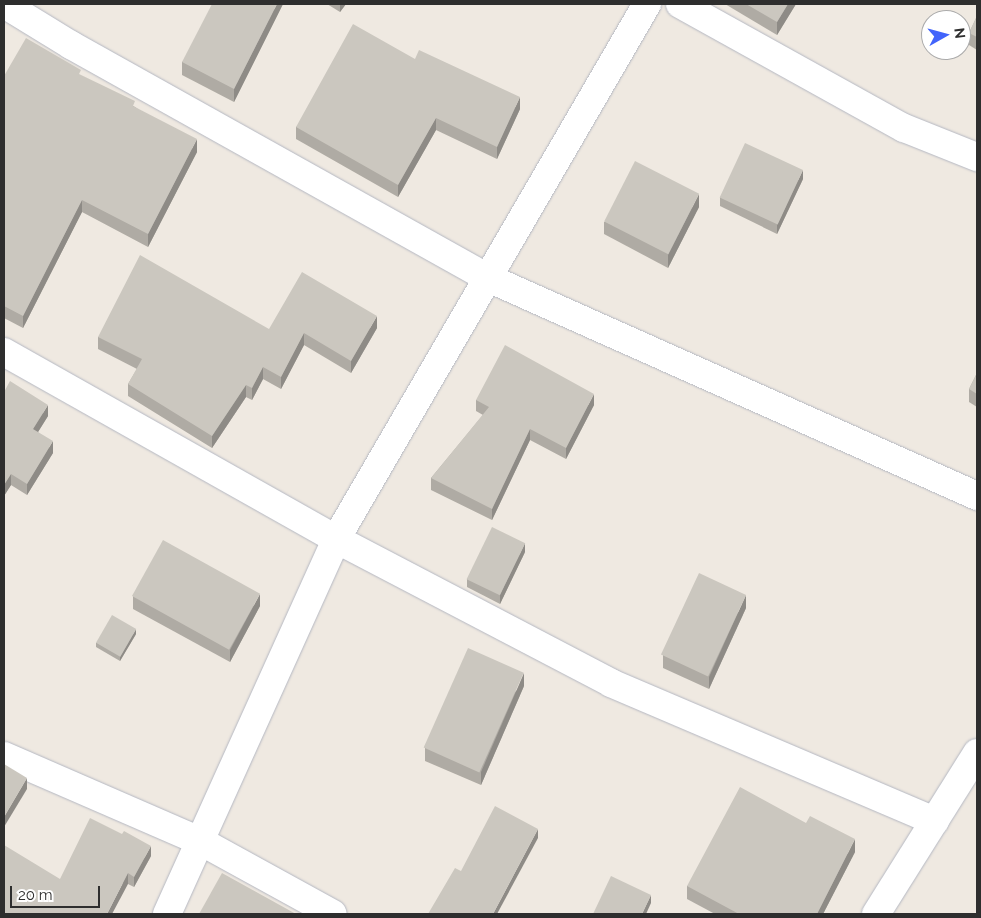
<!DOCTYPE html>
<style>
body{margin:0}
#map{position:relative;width:981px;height:918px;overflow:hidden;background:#efe9e1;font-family:Raleway,sans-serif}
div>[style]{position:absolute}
.roads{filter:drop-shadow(0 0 1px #b4b7c1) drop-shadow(0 0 1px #b4b7c1)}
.street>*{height:28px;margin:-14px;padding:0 14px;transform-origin:14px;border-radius:14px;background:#fff}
.wall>*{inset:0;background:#afaba4}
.shaded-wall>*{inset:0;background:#8e8b86}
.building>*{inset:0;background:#cbc7bf;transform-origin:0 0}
span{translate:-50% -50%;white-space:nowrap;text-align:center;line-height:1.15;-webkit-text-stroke:4px #fff;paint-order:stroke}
.frame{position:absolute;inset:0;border:5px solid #2e2e2e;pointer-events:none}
.north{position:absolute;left:921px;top:10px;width:50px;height:50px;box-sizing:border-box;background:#fff;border:1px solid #ababab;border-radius:50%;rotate:83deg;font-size:14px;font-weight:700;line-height:20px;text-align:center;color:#2e2e2e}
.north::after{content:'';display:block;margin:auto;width:18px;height:22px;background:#4264fb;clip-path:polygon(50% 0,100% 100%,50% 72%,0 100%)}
.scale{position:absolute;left:10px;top:886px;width:90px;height:22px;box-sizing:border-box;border:2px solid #2e2e2e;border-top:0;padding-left:6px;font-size:15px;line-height:18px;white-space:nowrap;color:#2e2e2e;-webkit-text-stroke:4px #fff;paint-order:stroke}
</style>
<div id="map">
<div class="roads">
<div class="street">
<div style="left:4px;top:4px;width:79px;rotate:31.5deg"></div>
<div style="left:71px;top:45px;width:475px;rotate:29.2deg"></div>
<div style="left:486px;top:277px;width:538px;rotate:24.04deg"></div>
<div style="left:680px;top:4px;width:256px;rotate:29deg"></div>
<div style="left:904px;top:128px;width:79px;rotate:21.7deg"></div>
<div style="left:4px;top:352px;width:381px;rotate:29.4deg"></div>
<div style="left:336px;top:539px;width:310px;rotate:27.6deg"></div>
<div style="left:611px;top:683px;width:352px;rotate:23.1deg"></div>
<div style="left:4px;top:756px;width:216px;rotate:23.5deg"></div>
<div style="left:202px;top:842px;width:149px;rotate:28.8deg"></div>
<div style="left:167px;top:914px;width:411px;rotate:-65.7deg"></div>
<div style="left:336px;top:539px;width:619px;rotate:-59.83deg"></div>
<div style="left:876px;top:914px;width:190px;rotate:-57.9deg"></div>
</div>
</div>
<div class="wall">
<div style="clip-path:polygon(283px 4px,234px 102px,182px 75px,182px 62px)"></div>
<div style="clip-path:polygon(327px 4px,346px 4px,340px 12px)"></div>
<div style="clip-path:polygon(725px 4px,796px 4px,777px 35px)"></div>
<div style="clip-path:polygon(977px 16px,977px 50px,969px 45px,969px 33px)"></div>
<div style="clip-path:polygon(415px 59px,520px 109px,497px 159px,436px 130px,398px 197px,296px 139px,296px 127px)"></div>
<div style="clip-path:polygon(4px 76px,81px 76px,135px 107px,197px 152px,148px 247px,82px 212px,23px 328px,4px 318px)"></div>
<div style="clip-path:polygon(803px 179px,777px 234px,720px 206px,720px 197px)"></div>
<div style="clip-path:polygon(699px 207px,668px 268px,604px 234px,604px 222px)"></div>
<div style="clip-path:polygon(377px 328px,351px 373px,304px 345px,281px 389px,263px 379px,252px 400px,246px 397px,212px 448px,128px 396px,128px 384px,137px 369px,98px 349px,98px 337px,269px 329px)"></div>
<div style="clip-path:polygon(977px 373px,977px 407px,969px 402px,969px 389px)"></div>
<div style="clip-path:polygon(4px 392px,48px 416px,38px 432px,53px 453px,27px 495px,11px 485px,4px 496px)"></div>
<div style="clip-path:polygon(476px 400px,594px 405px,566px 459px,530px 440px,492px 520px,431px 490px,431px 478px,483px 415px,476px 411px)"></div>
<div style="clip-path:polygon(525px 552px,500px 604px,467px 587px,467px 579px)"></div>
<div style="clip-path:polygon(133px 596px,260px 606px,230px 662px,133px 609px)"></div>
<div style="clip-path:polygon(746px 608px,709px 689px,663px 668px,663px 655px)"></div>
<div style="clip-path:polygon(136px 634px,120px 661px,96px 647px,96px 643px)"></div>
<div style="clip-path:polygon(524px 686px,481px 785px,425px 761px,425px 748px)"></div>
<div style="clip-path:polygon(855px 852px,823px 914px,715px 914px,687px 899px,687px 886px)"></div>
<div style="clip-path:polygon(151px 856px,134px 887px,128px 884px,60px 879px)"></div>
</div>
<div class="shaded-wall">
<div style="clip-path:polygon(277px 4px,283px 4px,234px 102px,234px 89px)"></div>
<div style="clip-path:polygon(340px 4px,346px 4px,340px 12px)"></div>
<div style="clip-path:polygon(788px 4px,796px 4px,777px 35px,777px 22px)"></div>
<div style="clip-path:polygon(520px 97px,520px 109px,497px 159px,497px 147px)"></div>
<div style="clip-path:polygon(436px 118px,436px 130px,398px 197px,398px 185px)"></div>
<div style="clip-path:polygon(197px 139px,197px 152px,148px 247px,148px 234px)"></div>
<div style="clip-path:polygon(803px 170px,803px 179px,777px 234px,777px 225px)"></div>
<div style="clip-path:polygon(699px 194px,699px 207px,668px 268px,668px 255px)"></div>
<div style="clip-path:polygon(82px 200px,82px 212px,23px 328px,23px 316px)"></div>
<div style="clip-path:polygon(377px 316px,377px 328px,351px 373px,351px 361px)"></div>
<div style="clip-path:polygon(304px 333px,304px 345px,281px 389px,281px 377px)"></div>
<div style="clip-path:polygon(263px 367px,263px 379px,252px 400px,252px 388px)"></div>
<div style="clip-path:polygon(246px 385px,246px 397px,212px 448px,212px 436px)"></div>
<div style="clip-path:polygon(594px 394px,594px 405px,566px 459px,566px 448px)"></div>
<div style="clip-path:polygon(48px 405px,48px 416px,33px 440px,33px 429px)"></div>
<div style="clip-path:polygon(530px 429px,530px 440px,492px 520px,492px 509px)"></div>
<div style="clip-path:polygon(53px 441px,53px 453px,27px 495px,27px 484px)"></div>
<div style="clip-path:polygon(11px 474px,11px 485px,4px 496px,4px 485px)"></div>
<div style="clip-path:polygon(525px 543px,525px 552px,500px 604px,500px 595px)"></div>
<div style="clip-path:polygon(260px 594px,260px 606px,230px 662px,230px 650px)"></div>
<div style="clip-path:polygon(746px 595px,746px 608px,709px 689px,709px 677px)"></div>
<div style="clip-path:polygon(136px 629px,136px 634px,120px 661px,120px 657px)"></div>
<div style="clip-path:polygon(524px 673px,524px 686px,481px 785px,481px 772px)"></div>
<div style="clip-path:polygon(27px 778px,27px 789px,4px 827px,4px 817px)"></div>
<div style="clip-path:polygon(538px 829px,538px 838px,497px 914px,493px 914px)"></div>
<div style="clip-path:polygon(855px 839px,855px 852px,823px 914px,817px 914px)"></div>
<div style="clip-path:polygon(151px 846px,151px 856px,134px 887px,134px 877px)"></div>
<div style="clip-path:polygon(128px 873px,128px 884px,112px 914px,107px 914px)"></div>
<div style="clip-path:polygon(651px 895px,651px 903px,646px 914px,642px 914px)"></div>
</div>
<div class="building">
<div style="clip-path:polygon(212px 4px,277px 4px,234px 89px,182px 62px)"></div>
<div style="clip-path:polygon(746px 4px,788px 4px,777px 22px)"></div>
<div style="clip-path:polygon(977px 16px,977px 37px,969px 33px)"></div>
<div style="clip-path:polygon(353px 24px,415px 59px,419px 50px,520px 97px,497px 147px,436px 118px,398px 185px,296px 127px)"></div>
<div style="clip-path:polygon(26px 38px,81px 70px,79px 74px,135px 101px,133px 106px,197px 139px,148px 234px,82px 200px,23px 316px,4px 306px,4px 76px)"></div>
<div style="left:745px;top:143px;width:64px;height:60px;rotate:25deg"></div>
<div style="left:635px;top:161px;width:72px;height:68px;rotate:27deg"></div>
<div style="clip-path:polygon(140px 255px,269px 329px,302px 272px,377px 316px,351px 361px,304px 333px,281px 377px,263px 367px,252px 388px,246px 385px,212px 436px,128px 384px,142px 359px,98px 337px)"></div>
<div style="clip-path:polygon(505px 345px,594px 394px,566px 448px,530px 429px,492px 509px,431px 478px,489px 407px,476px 400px)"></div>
<div style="clip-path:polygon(977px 373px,977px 394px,969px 389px)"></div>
<div style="clip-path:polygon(10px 381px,48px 405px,33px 429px,53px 441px,27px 484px,11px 474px,4px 485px,4px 392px)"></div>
<div style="left:492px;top:527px;width:37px;height:58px;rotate:26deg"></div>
<div style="left:163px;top:540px;width:111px;height:64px;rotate:29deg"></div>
<div style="left:699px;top:573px;width:52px;height:90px;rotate:25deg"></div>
<div style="left:112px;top:615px;width:28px;height:32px;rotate:30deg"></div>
<div style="left:468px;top:648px;width:61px;height:109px;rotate:24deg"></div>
<div style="clip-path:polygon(4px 764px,27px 778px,4px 817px)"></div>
<div style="clip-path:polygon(740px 787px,806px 823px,810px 816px,855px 839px,817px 914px,739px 914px,687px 886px)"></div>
<div style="clip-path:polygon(495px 806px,538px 829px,493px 914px,428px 914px,455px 868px,461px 871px)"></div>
<div style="clip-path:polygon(90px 818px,122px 834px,124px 831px,151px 846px,134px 877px,128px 873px,107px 914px,4px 914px,4px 845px,60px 879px)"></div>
<div style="clip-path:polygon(222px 873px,296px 914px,199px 914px)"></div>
<div style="clip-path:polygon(611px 876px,651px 895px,642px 914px,593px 914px)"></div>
</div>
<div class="frame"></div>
<div class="north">N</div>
<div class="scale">20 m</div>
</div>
